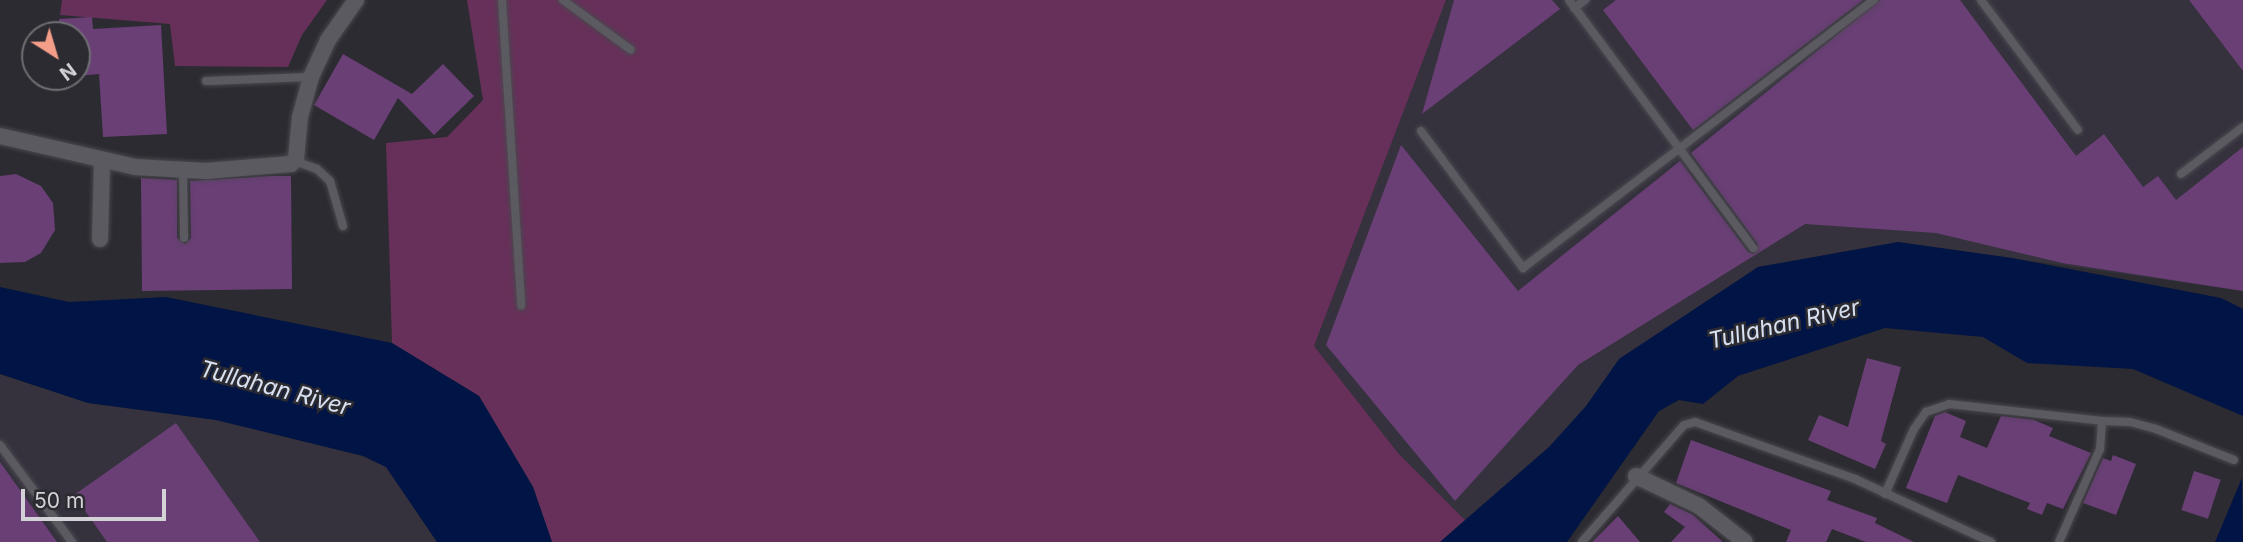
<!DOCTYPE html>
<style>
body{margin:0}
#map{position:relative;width:2243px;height:542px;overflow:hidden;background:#2c2b31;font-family:Inter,sans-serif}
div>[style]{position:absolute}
.built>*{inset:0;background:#35323e}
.green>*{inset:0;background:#67305a}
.water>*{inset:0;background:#001445}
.building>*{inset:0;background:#693f75;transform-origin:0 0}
.roads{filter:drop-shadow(0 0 2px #4a484e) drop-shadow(0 0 2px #4a484e)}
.service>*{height:8px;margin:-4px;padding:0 4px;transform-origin:4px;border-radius:4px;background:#5c5a61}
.minor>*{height:16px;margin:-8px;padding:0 8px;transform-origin:8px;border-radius:8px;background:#5c5a61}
span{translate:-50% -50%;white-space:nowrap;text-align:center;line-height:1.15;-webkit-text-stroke:5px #2c2b31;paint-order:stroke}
.water-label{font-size:23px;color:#d7e1f2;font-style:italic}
.north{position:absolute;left:21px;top:21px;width:70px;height:70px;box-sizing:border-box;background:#2c2b31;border:2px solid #6f6e73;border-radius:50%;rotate:143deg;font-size:19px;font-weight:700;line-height:28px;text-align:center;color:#d3d2d6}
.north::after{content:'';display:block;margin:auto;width:24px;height:32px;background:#f49e89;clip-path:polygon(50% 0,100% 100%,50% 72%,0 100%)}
.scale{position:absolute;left:21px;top:489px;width:145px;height:32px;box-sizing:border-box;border:4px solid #d3d2d6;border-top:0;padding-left:9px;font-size:21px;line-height:24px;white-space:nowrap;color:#d3d2d6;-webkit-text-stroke:5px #2c2b31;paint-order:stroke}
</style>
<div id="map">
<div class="built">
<div style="clip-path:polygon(1446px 0,2243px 0,2243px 291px,1898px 242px,1758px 267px,1657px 336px,1549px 447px,1465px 520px,1398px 453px,1314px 346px)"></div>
<div style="clip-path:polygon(0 374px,88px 403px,216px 420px,363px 456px,386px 467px,437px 542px,0 542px)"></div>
</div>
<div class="green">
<div style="clip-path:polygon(62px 0,327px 0,302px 35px,288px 67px,175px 66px,170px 24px,60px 15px)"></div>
<div style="clip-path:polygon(467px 0,1446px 0,1314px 346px,1398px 453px,1465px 520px,1440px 542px,552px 542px,533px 487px,479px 396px,392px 343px,386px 143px,447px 137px,483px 100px)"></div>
</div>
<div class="water">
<div style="clip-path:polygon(1898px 242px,2012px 258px,2221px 298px,2243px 309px,2243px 416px,2133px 369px,2027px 363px,1983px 337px,1885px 328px,1738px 376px,1703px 404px,1679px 400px,1659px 411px,1567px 542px,1440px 542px,1549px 447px,1586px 406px,1619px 359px,1758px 267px)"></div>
<div style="clip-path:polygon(0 287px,69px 302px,166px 297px,392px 343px,479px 396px,533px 487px,552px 542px,437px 542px,386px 467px,363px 456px,216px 420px,88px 403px,0 374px)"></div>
<div style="clip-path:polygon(2242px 478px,2243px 542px,2215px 542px)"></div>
</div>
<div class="building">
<div style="clip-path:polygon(1454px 0,1552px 0,1560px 9px,1422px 114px)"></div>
<div style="clip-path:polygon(1616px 0,1863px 0,1693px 130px,1603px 10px)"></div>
<div style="clip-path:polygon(1880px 0,1960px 0,2076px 156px,2104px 134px,2143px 187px,2158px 176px,2176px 200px,2243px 147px,2243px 291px,2062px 263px,1936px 233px,1805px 224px,1578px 365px,1455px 501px,1326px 345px,1401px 145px,1518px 291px,1680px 161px,1748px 252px,1754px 254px,1758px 244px,1691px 153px)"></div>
<div style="clip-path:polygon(2189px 0,2243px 0,2243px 71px)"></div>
<div style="clip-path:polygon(92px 17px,93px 29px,161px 25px,167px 134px,103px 137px,99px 74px,77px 76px,77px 35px,60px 35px,59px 19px)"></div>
<div style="clip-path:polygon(343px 54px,412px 94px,443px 64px,474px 96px,434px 135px,398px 98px,374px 140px,314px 105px)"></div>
<div style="clip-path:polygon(16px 174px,41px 186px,53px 203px,55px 230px,41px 253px,25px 262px,0 263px,0 176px)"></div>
<div style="clip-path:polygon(271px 176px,291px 176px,292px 289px,142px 291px,141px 178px,177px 180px,177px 238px,185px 244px,191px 238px,190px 181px)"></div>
<div style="clip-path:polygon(1867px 358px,1901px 367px,1881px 441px,1886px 444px,1875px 469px,1808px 440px,1819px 415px,1848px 427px)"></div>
<div style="clip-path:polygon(1945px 412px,1966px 421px,1960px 437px,1987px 448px,2001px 416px,2034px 420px,2053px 428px,2049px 436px,2091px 453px,2063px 509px,2047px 503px,2042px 515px,2027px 509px,2030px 503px,1958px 475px,1947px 503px,1906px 488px,1935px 416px)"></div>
<div style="clip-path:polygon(176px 423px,260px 542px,107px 542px,74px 495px)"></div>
<div style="clip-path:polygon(1691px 440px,1831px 491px,1827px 500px,1877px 518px,1875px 523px,1914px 542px,1866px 542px,1832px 529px,1826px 542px,1786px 542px,1791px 530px,1676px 483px)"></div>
<div style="clip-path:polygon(2113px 455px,2136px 464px,2116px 515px,2083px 503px,2103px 458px,2111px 461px)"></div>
<div style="clip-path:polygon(0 462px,57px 542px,0 542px)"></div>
<div style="left:2194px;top:471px;width:28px;height:41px;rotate:18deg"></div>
<div style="clip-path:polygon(1670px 504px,1693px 515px,1723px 542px,1671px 542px,1685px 527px,1664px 512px)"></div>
<div style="clip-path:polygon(1618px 516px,1640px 542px,1592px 542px)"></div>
</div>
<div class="roads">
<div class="service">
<div style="left:502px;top:0;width:306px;rotate:86.4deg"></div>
<div style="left:563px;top:0;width:84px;rotate:36.3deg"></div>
<div style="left:1569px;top:0;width:309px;rotate:53.4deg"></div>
<div style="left:1981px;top:0;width:162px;rotate:53.3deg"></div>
<div style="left:1574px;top:8px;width:14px;rotate:-36deg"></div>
<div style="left:206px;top:81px;width:105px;rotate:-2.2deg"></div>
<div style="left:1421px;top:131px;width:171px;rotate:53.3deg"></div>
<div style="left:1523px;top:268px;width:442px;rotate:-37.4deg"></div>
<div style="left:295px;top:161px;width:23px;rotate:20deg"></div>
<div style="left:317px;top:169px;width:18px;rotate:43deg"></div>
<div style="left:330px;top:181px;width:47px;rotate:73.9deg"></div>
<div style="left:183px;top:171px;width:67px;rotate:89.1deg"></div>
<div style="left:2181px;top:174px;width:78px;rotate:-37.2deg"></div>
<div style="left:2102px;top:421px;width:28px;rotate:2deg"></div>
<div style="left:2130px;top:422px;width:27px;rotate:15deg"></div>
<div style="left:2156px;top:429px;width:84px;rotate:21.7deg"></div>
<div style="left:0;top:445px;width:121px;rotate:53.4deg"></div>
<div style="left:1885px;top:494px;width:71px;rotate:-66deg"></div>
<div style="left:1914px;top:429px;width:21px;rotate:-55deg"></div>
<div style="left:1926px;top:412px;width:24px;rotate:-19deg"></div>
<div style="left:1949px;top:404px;width:154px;rotate:6.3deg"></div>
<div style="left:2102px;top:421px;width:28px;rotate:94deg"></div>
<div style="left:2100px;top:449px;width:102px;rotate:113.8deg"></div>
<div style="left:1582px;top:542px;width:155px;rotate:-48.9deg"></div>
<div style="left:1684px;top:425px;width:11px;rotate:-15deg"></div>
<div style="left:1695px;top:422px;width:170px;rotate:19.6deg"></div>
<div style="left:1855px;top:479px;width:150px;rotate:24.9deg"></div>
</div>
<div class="minor">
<div style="left:0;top:136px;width:139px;rotate:12.9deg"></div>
<div style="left:135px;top:167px;width:71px;rotate:3.2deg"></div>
<div style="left:206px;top:171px;width:85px;rotate:-4.7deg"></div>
<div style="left:291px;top:164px;width:7px;rotate:-45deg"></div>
<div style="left:296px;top:159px;width:42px;rotate:-84.6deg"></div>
<div style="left:300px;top:117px;width:41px;rotate:-74.6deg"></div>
<div style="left:311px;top:77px;width:41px;rotate:-65.3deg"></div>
<div style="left:328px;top:40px;width:49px;rotate:-55deg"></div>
<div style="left:100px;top:239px;width:79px;rotate:-88.5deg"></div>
<div style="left:1636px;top:476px;width:70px;rotate:25.5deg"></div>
<div style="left:1699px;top:506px;width:58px;rotate:38deg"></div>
</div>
</div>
<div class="water-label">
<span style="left:1784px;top:324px;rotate:-13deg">Tullahan River</span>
<span style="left:275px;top:388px;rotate:15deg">Tullahan River</span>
</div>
<div class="north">N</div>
<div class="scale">50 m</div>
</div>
